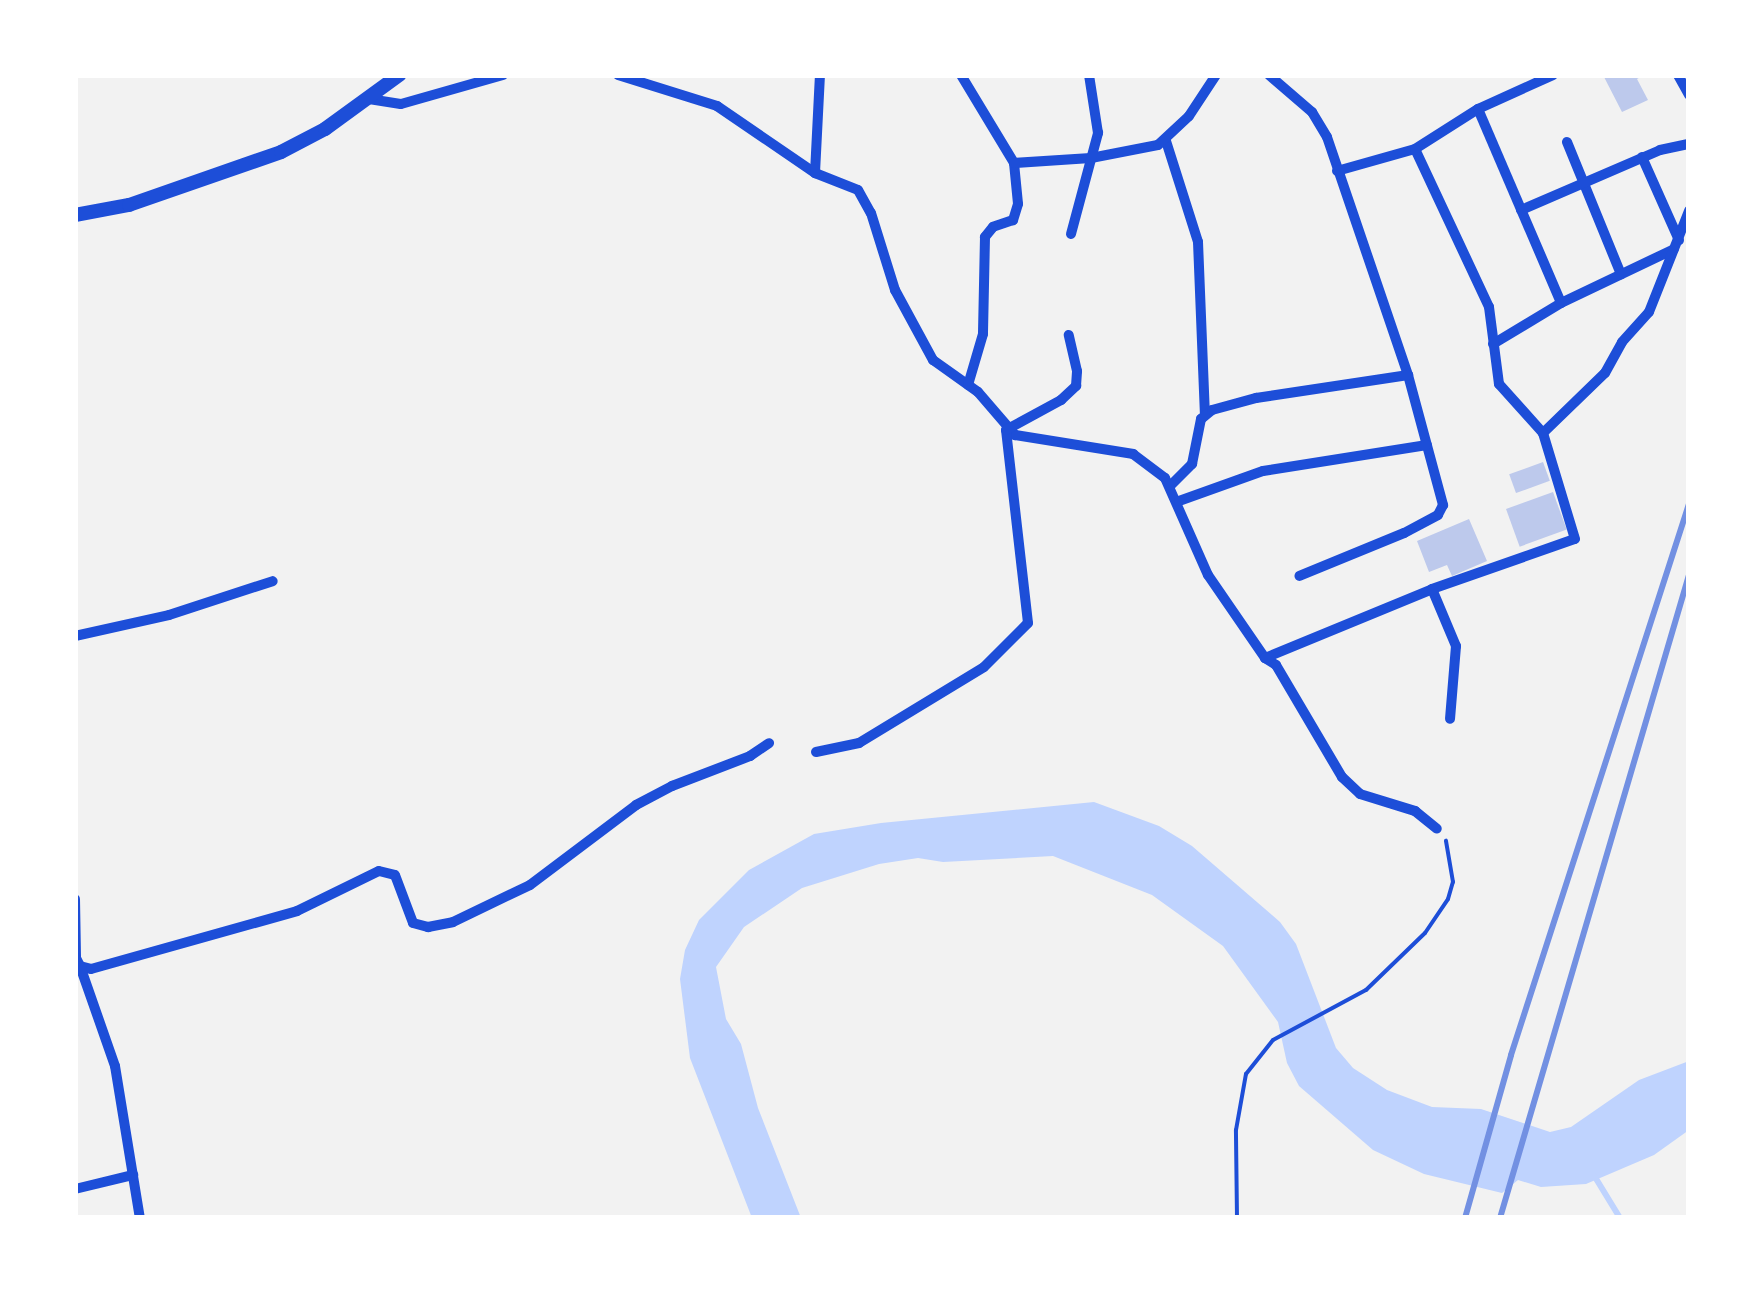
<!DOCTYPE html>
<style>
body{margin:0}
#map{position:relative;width:1764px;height:1293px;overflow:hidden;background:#f2f2f2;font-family:Mulish,sans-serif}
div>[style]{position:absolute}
.water>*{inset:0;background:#bfd3fe}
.stream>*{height:6px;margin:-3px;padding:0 3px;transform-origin:3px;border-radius:3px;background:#bfd3fe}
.building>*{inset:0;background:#bdc9ec;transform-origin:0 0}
.path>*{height:4px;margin:-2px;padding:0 2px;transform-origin:2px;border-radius:2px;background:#1d4ed8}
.minor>*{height:10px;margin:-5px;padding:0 5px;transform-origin:5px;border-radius:5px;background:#1d4ed8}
.tertiary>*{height:14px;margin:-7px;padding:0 7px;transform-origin:7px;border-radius:7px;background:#1d4ed8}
.rail>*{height:6px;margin:-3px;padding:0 3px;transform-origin:3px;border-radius:3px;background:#7290e2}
span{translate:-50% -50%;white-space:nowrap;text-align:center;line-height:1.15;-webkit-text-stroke:8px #fff;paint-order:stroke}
.frame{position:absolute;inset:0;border:78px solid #fff;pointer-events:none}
</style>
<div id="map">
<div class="water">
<div style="clip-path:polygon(1094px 802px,1159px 826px,1192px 846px,1280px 922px,1296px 944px,1336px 1048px,1353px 1068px,1387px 1090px,1432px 1107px,1481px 1109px,1550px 1132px,1571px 1127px,1639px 1080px,1689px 1061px,1689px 1130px,1654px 1155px,1586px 1184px,1541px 1187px,1518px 1180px,1502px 1193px,1424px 1174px,1373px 1150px,1299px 1086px,1287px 1063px,1278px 1022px,1223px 946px,1152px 895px,1053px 856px,943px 862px,918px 858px,879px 864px,802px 888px,744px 927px,716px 967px,726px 1019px,741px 1044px,758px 1108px,801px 1218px,752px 1218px,690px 1058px,680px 979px,685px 950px,699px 920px,749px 870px,814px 834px,881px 823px)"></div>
</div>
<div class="stream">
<div style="left:1595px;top:1177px;width:48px;rotate:58.6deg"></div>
</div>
<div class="building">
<div style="clip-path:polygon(1603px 75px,1644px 75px,1637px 79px,1648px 100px,1622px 112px)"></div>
<div style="left:1543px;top:462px;width:20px;height:36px;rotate:70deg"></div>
<div style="left:1553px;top:492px;width:40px;height:50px;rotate:70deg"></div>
<div style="clip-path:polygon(1469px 519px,1487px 561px,1452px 576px,1447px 565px,1429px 572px,1417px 541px)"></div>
</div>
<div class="path">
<div style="left:1237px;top:1218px;width:88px;rotate:-90.7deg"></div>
<div style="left:1236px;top:1130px;width:57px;rotate:-79.9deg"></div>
<div style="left:1246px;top:1074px;width:43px;rotate:-51.5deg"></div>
<div style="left:1273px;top:1040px;width:106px;rotate:-28.3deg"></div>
<div style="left:1366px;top:990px;width:82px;rotate:-44deg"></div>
<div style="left:1425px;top:933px;width:41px;rotate:-55.9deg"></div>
<div style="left:1448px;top:899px;width:18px;rotate:-74deg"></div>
<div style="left:1453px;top:882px;width:42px;rotate:-99.7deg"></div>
</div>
<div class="minor">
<div style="left:618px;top:75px;width:104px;rotate:17.4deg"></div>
<div style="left:717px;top:106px;width:119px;rotate:34.4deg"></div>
<div style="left:815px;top:173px;width:46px;rotate:21.6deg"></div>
<div style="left:858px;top:190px;width:26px;rotate:61deg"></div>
<div style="left:871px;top:213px;width:81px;rotate:72.7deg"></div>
<div style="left:895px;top:290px;width:80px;rotate:61.5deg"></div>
<div style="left:933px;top:360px;width:55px;rotate:35.4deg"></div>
<div style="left:978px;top:392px;width:57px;rotate:49.3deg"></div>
<div style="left:1015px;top:435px;width:120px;rotate:9.1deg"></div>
<div style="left:1133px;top:454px;width:40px;rotate:37deg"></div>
<div style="left:1165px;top:478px;width:106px;rotate:66.1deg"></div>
<div style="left:1208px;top:575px;width:101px;rotate:55.5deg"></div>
<div style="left:1265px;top:658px;width:13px;rotate:32deg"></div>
<div style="left:1276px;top:665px;width:130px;rotate:59.5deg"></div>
<div style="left:1342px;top:777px;width:25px;rotate:43deg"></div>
<div style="left:1360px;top:794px;width:58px;rotate:17.2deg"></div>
<div style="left:1415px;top:811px;width:28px;rotate:39deg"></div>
<div style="left:961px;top:75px;width:103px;rotate:58.9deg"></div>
<div style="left:1014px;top:163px;width:41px;rotate:84.4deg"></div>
<div style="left:1018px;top:204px;width:17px;rotate:107deg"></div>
<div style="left:1013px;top:220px;width:21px;rotate:161deg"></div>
<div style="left:993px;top:227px;width:13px;rotate:129deg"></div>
<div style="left:985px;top:237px;width:97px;rotate:91.2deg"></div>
<div style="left:983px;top:334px;width:53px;rotate:106.4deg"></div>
<div style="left:1269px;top:75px;width:57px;rotate:40.7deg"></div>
<div style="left:1312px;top:112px;width:29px;rotate:59deg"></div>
<div style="left:1327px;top:137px;width:251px;rotate:71.2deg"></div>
<div style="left:1408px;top:375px;width:135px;rotate:74.9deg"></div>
<div style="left:1443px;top:505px;width:11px;rotate:117deg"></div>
<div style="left:1438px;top:515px;width:38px;rotate:152deg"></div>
<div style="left:1404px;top:533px;width:113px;rotate:157.7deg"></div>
<div style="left:1678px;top:75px;width:23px;rotate:61deg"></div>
<div style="left:369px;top:99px;width:32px;rotate:9deg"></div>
<div style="left:401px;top:104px;width:106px;rotate:-15.9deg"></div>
<div style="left:1478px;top:109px;width:211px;rotate:66.8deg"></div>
<div style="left:1166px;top:141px;width:106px;rotate:72.4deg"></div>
<div style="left:1198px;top:242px;width:172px;rotate:87.7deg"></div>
<div style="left:1567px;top:142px;width:143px;rotate:67.8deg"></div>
<div style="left:1642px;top:157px;width:91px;rotate:66deg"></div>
<div style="left:1014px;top:163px;width:77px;rotate:-3.7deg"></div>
<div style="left:1091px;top:158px;width:68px;rotate:-11deg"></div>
<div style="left:1158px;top:145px;width:42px;rotate:-43.1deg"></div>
<div style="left:1189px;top:116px;width:49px;rotate:-56.6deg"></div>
<div style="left:1337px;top:171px;width:81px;rotate:-15.8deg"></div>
<div style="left:1415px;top:149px;width:75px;rotate:-32.4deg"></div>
<div style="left:1478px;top:109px;width:82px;rotate:-24.4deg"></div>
<div style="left:815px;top:173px;width:98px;rotate:-87.1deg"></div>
<div style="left:1521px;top:210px;width:151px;rotate:-23.3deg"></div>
<div style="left:1660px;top:150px;width:30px;rotate:-12deg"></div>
<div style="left:1071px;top:234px;width:105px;rotate:-75deg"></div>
<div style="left:1098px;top:133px;width:59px;rotate:-98.8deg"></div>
<div style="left:1493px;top:344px;width:79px;rotate:-31.1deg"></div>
<div style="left:1561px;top:303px;width:125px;rotate:-25.5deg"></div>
<div style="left:1543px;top:433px;width:86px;rotate:-44.1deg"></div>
<div style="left:1605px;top:373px;width:35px;rotate:-61deg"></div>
<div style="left:1622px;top:342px;width:40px;rotate:-48deg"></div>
<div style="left:1649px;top:312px;width:109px;rotate:-68.4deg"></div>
<div style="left:1171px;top:485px;width:30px;rotate:-45deg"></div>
<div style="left:1192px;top:464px;width:46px;rotate:-78.7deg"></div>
<div style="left:1201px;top:419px;width:14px;rotate:-39deg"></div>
<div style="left:1212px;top:410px;width:46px;rotate:-15.3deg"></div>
<div style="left:1256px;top:398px;width:154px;rotate:-8.6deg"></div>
<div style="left:1179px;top:501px;width:89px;rotate:-19.7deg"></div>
<div style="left:1263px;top:471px;width:166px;rotate:-9deg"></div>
<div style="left:1432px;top:589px;width:62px;rotate:67.2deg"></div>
<div style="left:1456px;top:646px;width:73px;rotate:94.7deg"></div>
<div style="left:75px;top:636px;width:96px;rotate:-12.6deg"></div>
<div style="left:169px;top:615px;width:109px;rotate:-18.1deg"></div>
<div style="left:1265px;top:658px;width:181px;rotate:-22.4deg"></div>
<div style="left:1432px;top:589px;width:151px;rotate:-19.3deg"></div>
<div style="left:1575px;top:539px;width:111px;rotate:-106.8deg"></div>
<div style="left:1543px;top:433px;width:66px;rotate:-131.9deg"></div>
<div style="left:1499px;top:384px;width:78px;rotate:-97.4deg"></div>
<div style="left:1489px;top:307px;width:174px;rotate:-115.1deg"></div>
<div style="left:816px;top:752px;width:44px;rotate:-11.8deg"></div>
<div style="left:859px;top:743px;width:146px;rotate:-31.3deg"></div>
<div style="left:984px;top:667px;width:62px;rotate:-45deg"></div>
<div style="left:1028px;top:623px;width:194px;rotate:-96.5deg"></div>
<div style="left:1006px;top:430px;width:63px;rotate:-28.6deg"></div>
<div style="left:1061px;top:400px;width:21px;rotate:-43deg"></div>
<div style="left:1076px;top:386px;width:15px;rotate:-86deg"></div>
<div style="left:1077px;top:371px;width:37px;rotate:-103deg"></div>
<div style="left:75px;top:899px;width:59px;rotate:89deg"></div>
<div style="left:76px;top:958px;width:9px;rotate:63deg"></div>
<div style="left:80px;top:966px;width:11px;rotate:15deg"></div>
<div style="left:91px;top:969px;width:214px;rotate:-15.7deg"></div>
<div style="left:297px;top:911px;width:91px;rotate:-26deg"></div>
<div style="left:379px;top:871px;width:16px;rotate:14deg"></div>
<div style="left:395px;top:875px;width:51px;rotate:69.4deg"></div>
<div style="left:413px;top:923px;width:16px;rotate:15deg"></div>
<div style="left:428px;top:927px;width:25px;rotate:-11deg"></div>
<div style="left:453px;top:922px;width:85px;rotate:-25.7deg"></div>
<div style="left:530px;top:885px;width:133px;rotate:-37deg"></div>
<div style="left:636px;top:805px;width:41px;rotate:-27.8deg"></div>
<div style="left:672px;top:786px;width:84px;rotate:-21deg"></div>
<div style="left:750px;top:756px;width:23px;rotate:-34deg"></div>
<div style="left:80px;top:966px;width:106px;rotate:70.7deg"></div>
<div style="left:115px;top:1066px;width:154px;rotate:80.7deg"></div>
<div style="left:75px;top:1189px;width:60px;rotate:-13.6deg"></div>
</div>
<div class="tertiary">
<div style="left:75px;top:215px;width:55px;rotate:-10.5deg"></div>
<div style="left:129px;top:205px;width:161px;rotate:-19.2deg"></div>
<div style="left:281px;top:152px;width:50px;rotate:-27.6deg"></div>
<div style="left:325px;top:129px;width:92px;rotate:-36.1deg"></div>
</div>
<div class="rail">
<div style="left:1465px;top:1218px;width:169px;rotate:-74.2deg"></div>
<div style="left:1511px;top:1055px;width:579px;rotate:-72.1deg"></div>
<div style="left:1500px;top:1218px;width:670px;rotate:-73.62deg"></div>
</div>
<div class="frame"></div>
</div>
